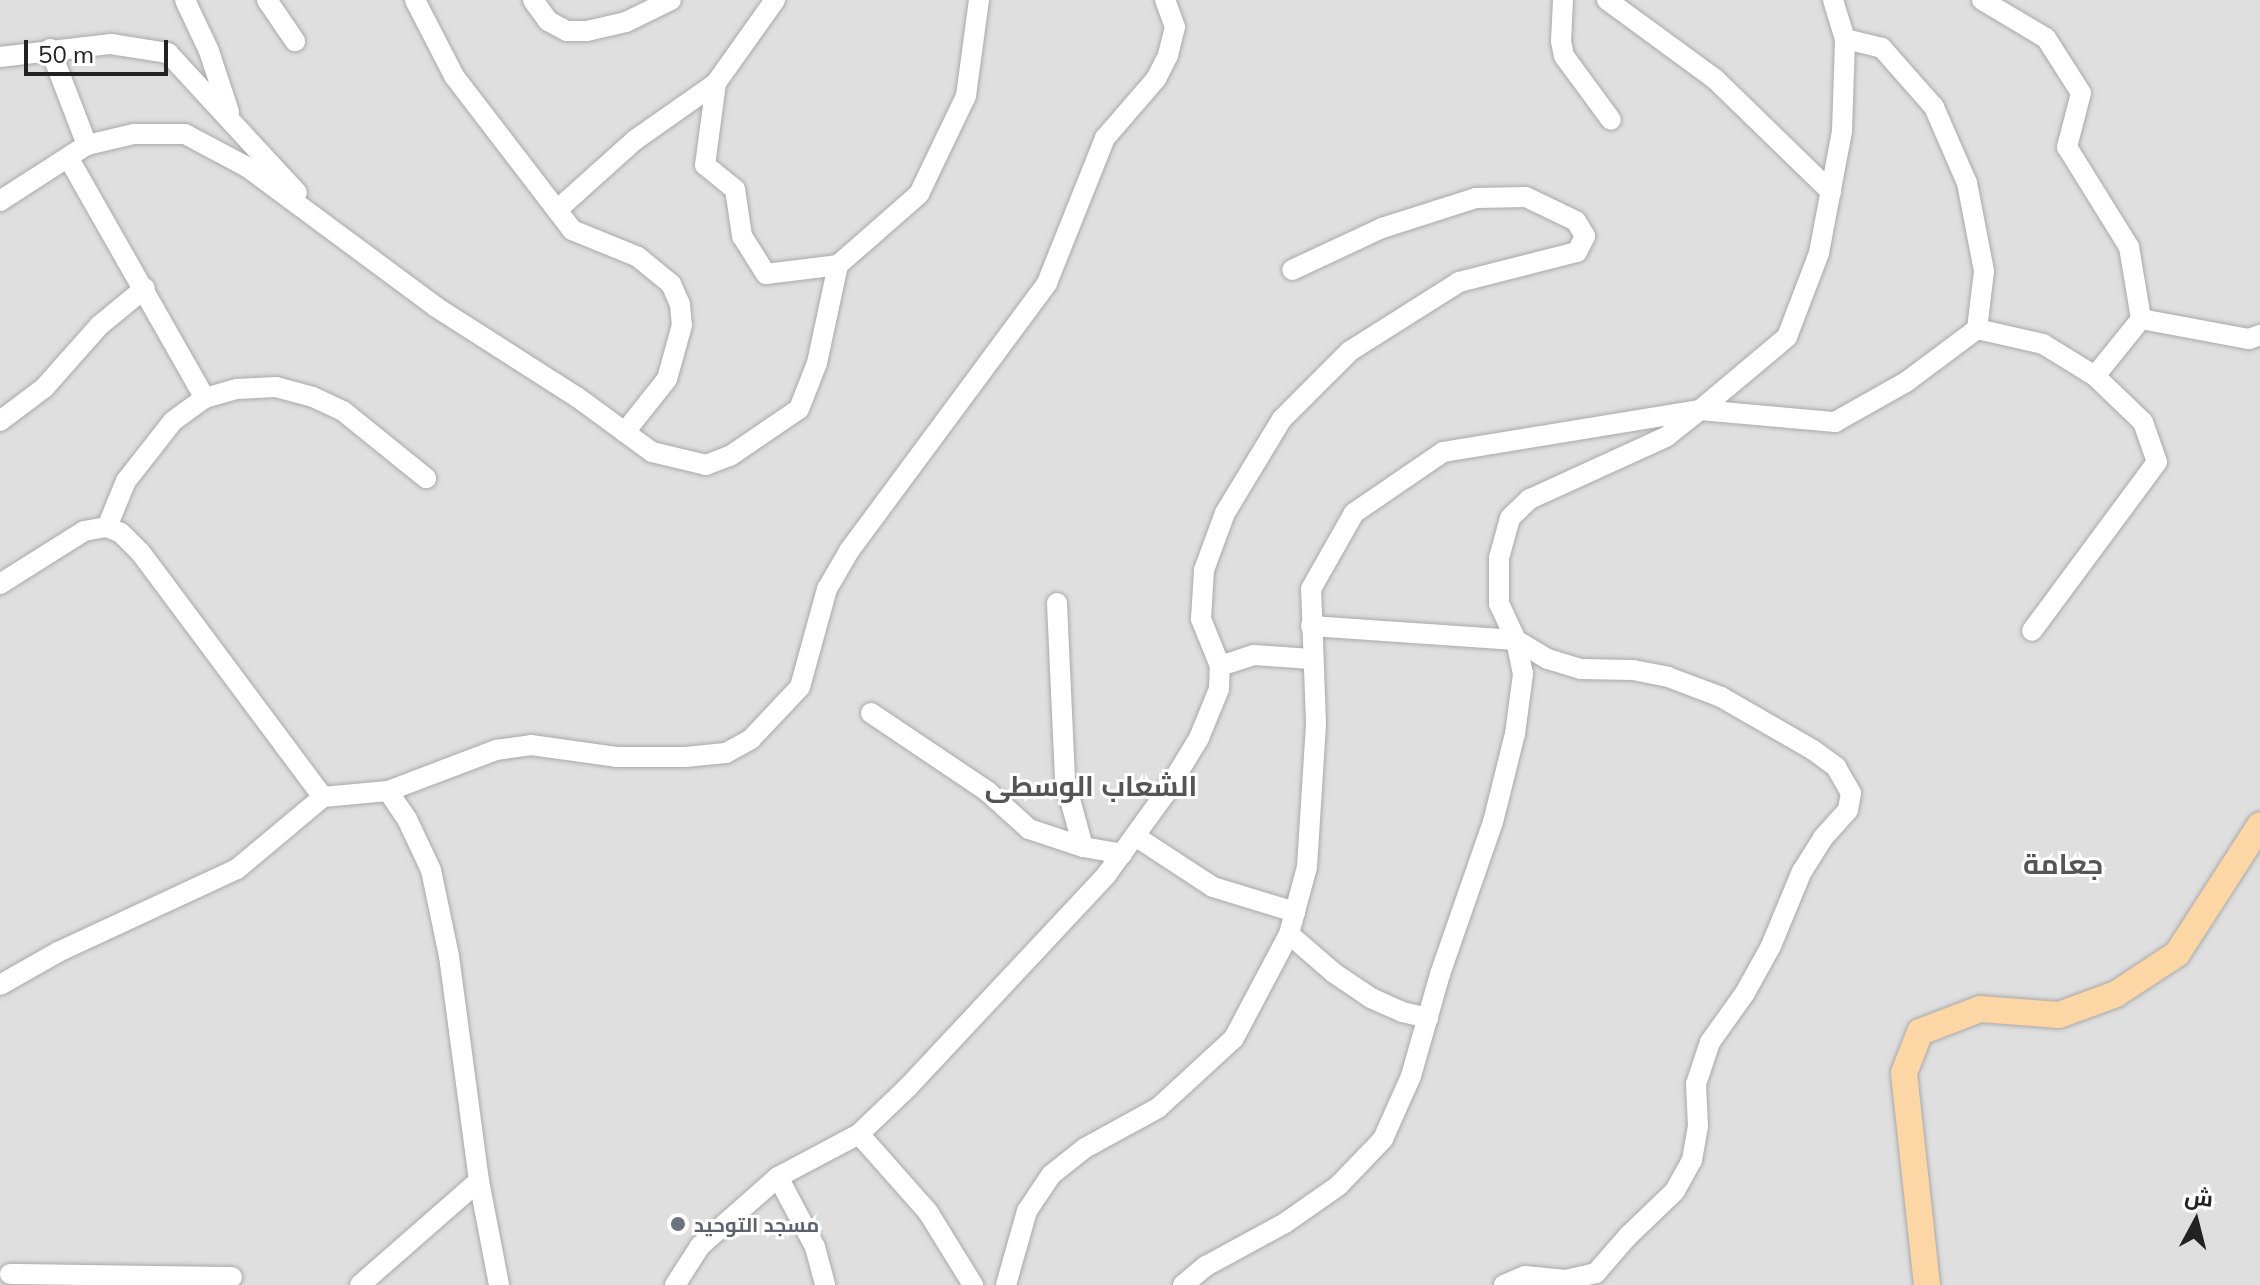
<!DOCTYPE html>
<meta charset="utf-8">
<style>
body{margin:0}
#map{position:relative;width:2260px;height:1285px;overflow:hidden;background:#f2efe9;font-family:Mulish,Cairo,sans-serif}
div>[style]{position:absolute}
.residential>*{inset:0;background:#e0dfdf;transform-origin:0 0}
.roads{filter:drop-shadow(0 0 2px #a9a9a9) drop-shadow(0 0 2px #a9a9a9)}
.minor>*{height:20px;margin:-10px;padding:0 10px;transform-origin:10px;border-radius:10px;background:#fff}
.major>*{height:26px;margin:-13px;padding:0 13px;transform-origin:13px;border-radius:13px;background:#fcd6a4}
.dots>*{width:22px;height:22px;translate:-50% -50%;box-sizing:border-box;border:4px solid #fff;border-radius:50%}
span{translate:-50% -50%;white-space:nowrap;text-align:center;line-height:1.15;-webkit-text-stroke:6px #fff;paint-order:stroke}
.worship-label{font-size:20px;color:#5b616d;font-weight:700}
.left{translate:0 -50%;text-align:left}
.district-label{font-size:28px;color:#555;font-weight:700}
.north{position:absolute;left:2156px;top:1181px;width:80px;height:80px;-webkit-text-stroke:6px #fff;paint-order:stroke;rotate:7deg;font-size:22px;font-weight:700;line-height:32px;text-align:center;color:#222}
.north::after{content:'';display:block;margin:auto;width:28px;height:36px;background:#222;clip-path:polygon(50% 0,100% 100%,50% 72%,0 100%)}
.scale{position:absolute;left:24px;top:40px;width:144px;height:36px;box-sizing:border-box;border:4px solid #222;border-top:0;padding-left:10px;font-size:24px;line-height:28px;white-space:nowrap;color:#222;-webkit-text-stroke:6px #fff;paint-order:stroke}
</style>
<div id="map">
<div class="residential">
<div style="left:0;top:0;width:2260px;height:1285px"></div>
</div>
<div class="roads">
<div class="minor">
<div style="left:185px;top:0;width:56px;rotate:64.8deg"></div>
<div style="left:209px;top:51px;width:64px;rotate:71.8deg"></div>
<div style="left:267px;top:0;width:50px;rotate:55.7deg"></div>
<div style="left:415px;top:0;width:85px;rotate:62.8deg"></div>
<div style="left:454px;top:76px;width:194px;rotate:52.5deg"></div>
<div style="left:572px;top:230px;width:71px;rotate:22.2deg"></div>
<div style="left:638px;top:257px;width:43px;rotate:39.3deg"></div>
<div style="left:671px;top:284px;width:22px;rotate:66deg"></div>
<div style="left:680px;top:304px;width:21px;rotate:85deg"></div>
<div style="left:682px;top:325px;width:56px;rotate:105.5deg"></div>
<div style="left:667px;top:379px;width:68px;rotate:128.4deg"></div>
<div style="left:533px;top:0;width:26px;rotate:54deg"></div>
<div style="left:548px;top:21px;width:21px;rotate:28deg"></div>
<div style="left:567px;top:31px;width:20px"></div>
<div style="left:587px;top:31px;width:40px;rotate:-13deg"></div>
<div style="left:626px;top:22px;width:50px;rotate:-26.1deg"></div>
<div style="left:1563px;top:0;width:41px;rotate:92.8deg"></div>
<div style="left:1561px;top:41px;width:15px;rotate:79deg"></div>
<div style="left:1564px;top:56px;width:79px;rotate:53.7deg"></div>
<div style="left:1607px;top:0;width:134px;rotate:36.2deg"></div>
<div style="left:1715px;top:79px;width:162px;rotate:44.2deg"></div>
<div style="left:1982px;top:0;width:74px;rotate:30.7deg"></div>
<div style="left:2046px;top:38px;width:65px;rotate:57.5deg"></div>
<div style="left:2081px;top:93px;width:56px;rotate:104.5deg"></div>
<div style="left:2067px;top:147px;width:118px;rotate:58.2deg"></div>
<div style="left:2129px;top:247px;width:73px;rotate:80.5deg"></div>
<div style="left:50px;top:49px;width:103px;rotate:68.9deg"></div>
<div style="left:0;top:57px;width:112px;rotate:-6.7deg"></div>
<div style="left:111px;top:44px;width:58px;rotate:9deg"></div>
<div style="left:168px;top:53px;width:190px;rotate:47.3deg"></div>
<div style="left:716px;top:83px;width:83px;rotate:97.6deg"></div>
<div style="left:705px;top:165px;width:38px;rotate:39deg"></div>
<div style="left:735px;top:189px;width:48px;rotate:81.5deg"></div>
<div style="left:742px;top:236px;width:45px;rotate:57.7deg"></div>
<div style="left:766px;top:274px;width:73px;rotate:-7.1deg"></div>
<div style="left:838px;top:265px;width:108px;rotate:-41.2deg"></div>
<div style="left:919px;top:194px;width:109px;rotate:-64.4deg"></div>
<div style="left:966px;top:96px;width:97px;rotate:-82.3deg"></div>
<div style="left:69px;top:159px;width:275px;rotate:60.4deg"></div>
<div style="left:0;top:201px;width:103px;rotate:-32.8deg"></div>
<div style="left:87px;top:145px;width:48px;rotate:-13.2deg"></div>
<div style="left:134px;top:134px;width:51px"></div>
<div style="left:185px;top:134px;width:70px;rotate:28deg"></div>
<div style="left:247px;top:167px;width:235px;rotate:36.5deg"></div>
<div style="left:436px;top:307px;width:167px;rotate:32.6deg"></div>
<div style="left:577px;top:397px;width:93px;rotate:36.3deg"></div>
<div style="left:652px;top:452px;width:56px;rotate:13.5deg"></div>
<div style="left:706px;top:465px;width:26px;rotate:-21deg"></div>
<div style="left:730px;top:456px;width:83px;rotate:-34.3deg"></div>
<div style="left:799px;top:409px;width:49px;rotate:-68.6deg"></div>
<div style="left:817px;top:363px;width:100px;rotate:-77.9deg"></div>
<div style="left:557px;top:210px;width:105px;rotate:-41.9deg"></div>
<div style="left:635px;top:140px;width:99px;rotate:-35.1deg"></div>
<div style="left:716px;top:83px;width:102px;rotate:-54.6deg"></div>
<div style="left:1977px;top:329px;width:68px;rotate:12.8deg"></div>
<div style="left:2043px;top:344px;width:61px;rotate:31.6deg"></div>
<div style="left:2095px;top:376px;width:66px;rotate:43.8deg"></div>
<div style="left:2143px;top:422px;width:42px;rotate:70.7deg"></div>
<div style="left:2157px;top:462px;width:210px;rotate:126.5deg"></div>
<div style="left:2095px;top:376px;width:73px;rotate:-51.1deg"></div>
<div style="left:2141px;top:319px;width:110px;rotate:10.5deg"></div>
<div style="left:2249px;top:339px;width:12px;rotate:-20deg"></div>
<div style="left:0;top:421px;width:55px;rotate:-36.9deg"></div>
<div style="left:44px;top:388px;width:84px;rotate:-48.4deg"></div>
<div style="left:100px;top:325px;width:58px;rotate:-39.4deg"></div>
<div style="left:107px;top:527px;width:50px;rotate:-67.6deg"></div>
<div style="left:126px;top:481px;width:76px;rotate:-51.9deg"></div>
<div style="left:173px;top:421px;width:39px;rotate:-36deg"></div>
<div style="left:205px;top:398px;width:33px;rotate:-16deg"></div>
<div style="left:237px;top:389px;width:39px;rotate:-3deg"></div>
<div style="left:276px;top:387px;width:38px;rotate:15deg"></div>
<div style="left:313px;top:397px;width:33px;rotate:25deg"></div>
<div style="left:343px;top:411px;width:107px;rotate:38.9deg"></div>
<div style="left:0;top:584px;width:99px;rotate:-32.2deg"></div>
<div style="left:84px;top:531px;width:23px;rotate:-10deg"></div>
<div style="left:107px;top:527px;width:15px;rotate:23deg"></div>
<div style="left:121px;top:533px;width:28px;rotate:45deg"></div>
<div style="left:141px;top:553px;width:304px;rotate:53.3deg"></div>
<div style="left:1057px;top:603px;width:178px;rotate:87.4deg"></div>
<div style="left:1065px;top:781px;width:68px;rotate:74.7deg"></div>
<div style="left:1311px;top:626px;width:205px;rotate:3.9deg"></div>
<div style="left:1516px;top:640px;width:37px;rotate:31deg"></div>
<div style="left:1548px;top:659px;width:34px;rotate:17deg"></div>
<div style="left:1581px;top:669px;width:52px;rotate:1.1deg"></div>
<div style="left:1633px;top:670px;width:36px;rotate:11deg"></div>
<div style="left:1668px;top:677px;width:57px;rotate:20.7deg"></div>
<div style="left:1721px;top:697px;width:106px;rotate:29.9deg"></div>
<div style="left:1813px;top:750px;width:29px;rotate:36deg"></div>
<div style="left:1836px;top:767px;width:30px;rotate:60deg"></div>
<div style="left:1851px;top:793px;width:17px;rotate:100deg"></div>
<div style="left:1848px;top:810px;width:38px;rotate:132deg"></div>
<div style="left:1823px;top:838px;width:39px;rotate:122deg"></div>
<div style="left:1802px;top:871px;width:81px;rotate:112.5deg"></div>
<div style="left:1771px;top:946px;width:54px;rotate:119deg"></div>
<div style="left:1745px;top:993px;width:60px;rotate:125.5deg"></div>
<div style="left:1710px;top:1042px;width:44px;rotate:108.4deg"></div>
<div style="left:1696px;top:1084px;width:42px;rotate:87.3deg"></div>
<div style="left:1698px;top:1126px;width:35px;rotate:100deg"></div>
<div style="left:1692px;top:1160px;width:35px;rotate:119deg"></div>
<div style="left:1675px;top:1191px;width:65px;rotate:136.2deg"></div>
<div style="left:1628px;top:1236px;width:49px;rotate:130.9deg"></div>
<div style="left:1596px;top:1273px;width:31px;rotate:167deg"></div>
<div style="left:1566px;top:1280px;width:41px;rotate:-174.4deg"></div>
<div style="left:1525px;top:1276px;width:23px;rotate:157deg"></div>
<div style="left:1220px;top:666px;width:36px;rotate:-18deg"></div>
<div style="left:1254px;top:655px;width:57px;rotate:4deg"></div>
<div style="left:871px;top:713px;width:140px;rotate:33.9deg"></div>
<div style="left:987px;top:791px;width:57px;rotate:42.1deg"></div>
<div style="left:1029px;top:829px;width:57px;rotate:18.4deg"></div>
<div style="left:1083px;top:847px;width:40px;rotate:10deg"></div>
<div style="left:388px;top:791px;width:34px;rotate:56deg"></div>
<div style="left:407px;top:819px;width:56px;rotate:64.8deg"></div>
<div style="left:431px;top:870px;width:88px;rotate:78.2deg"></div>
<div style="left:449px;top:956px;width:227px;rotate:82.4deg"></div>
<div style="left:479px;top:1181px;width:106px;rotate:79.1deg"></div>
<div style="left:1135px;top:836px;width:93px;rotate:33.2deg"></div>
<div style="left:1213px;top:887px;width:86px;rotate:17deg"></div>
<div style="left:1289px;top:934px;width:60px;rotate:40.9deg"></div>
<div style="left:1334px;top:973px;width:45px;rotate:34deg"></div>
<div style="left:1371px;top:998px;width:34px;rotate:24deg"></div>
<div style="left:1402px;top:1012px;width:27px;rotate:13deg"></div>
<div style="left:0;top:985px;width:67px;rotate:-29.6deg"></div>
<div style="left:58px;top:952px;width:197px;rotate:-24.9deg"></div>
<div style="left:237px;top:869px;width:112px;rotate:-39.9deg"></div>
<div style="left:323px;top:797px;width:65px;rotate:-5.3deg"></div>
<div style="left:388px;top:791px;width:116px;rotate:-20.8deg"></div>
<div style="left:496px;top:750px;width:35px;rotate:-8deg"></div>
<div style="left:531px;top:745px;width:86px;rotate:8deg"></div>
<div style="left:616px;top:757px;width:69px"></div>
<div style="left:685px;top:757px;width:41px;rotate:-5.6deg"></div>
<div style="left:726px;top:753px;width:29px;rotate:-29deg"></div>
<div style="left:751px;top:739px;width:71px;rotate:-46.7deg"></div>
<div style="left:800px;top:687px;width:102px;rotate:-74.6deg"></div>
<div style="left:827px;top:589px;width:44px;rotate:-59.9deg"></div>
<div style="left:849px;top:551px;width:333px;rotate:-53.5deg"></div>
<div style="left:1047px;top:283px;width:156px;rotate:-68.2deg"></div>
<div style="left:1105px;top:138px;width:78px;rotate:-49.2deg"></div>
<div style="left:1156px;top:79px;width:27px;rotate:-63deg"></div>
<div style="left:1168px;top:55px;width:29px;rotate:-76deg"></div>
<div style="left:1175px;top:27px;width:29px;rotate:-110deg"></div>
<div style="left:859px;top:1134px;width:104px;rotate:48.5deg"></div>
<div style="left:928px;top:1212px;width:86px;rotate:58.3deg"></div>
<div style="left:778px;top:1177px;width:79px;rotate:62.1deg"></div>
<div style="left:815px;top:1247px;width:39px;rotate:75deg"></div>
<div style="left:10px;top:1274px;width:222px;rotate:0.8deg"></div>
<div style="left:360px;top:1285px;width:158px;rotate:-41.2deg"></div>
<div style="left:675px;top:1285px;width:46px;rotate:-57.3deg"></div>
<div style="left:700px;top:1246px;width:104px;rotate:-41.5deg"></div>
<div style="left:778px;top:1177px;width:92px;rotate:-28deg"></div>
<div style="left:859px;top:1134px;width:68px;rotate:-43.8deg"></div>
<div style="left:908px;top:1087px;width:291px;rotate:-46.9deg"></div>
<div style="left:1107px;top:874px;width:99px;rotate:-54.1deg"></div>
<div style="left:1165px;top:794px;width:66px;rotate:-58.7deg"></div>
<div style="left:1199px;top:738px;width:53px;rotate:-67.8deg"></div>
<div style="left:1219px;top:689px;width:23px;rotate:-88deg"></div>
<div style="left:1220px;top:666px;width:51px;rotate:-112deg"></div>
<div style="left:1201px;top:619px;width:49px;rotate:-86.5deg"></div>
<div style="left:1204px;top:570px;width:61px;rotate:-69.8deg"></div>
<div style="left:1225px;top:513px;width:110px;rotate:-58.8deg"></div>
<div style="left:1282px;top:419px;width:96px;rotate:-45deg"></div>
<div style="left:1350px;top:351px;width:129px;rotate:-32.3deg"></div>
<div style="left:1459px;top:282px;width:122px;rotate:-14.3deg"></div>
<div style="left:1577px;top:252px;width:18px;rotate:-63deg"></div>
<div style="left:1585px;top:236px;width:17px;rotate:-121deg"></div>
<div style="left:1576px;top:221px;width:55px;rotate:-154.4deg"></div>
<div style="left:1526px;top:197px;width:50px;rotate:178.9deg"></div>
<div style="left:1476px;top:198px;width:99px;rotate:162.3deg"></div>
<div style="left:1382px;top:228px;width:99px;rotate:155deg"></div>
<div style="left:1006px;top:1285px;width:77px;rotate:-74.2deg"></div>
<div style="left:1027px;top:1211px;width:43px;rotate:-56.3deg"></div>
<div style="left:1051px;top:1175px;width:43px;rotate:-38.5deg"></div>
<div style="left:1085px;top:1148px;width:83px;rotate:-28.7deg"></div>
<div style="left:1158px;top:1108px;width:103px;rotate:-42.6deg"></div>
<div style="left:1234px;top:1038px;width:118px;rotate:-62.1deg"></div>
<div style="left:1289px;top:934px;width:69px;rotate:-75deg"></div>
<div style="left:1307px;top:867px;width:144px;rotate:-86.4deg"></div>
<div style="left:1316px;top:723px;width:134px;rotate:-92.1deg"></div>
<div style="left:1311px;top:589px;width:87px;rotate:-60.5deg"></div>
<div style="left:1354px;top:513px;width:108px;rotate:-34.4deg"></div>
<div style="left:1443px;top:452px;width:260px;rotate:-9.3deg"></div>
<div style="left:1700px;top:410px;width:114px;rotate:-40deg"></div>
<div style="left:1787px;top:337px;width:90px;rotate:-69.1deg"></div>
<div style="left:1819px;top:253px;width:124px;rotate:-79.3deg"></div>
<div style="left:1842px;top:131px;width:92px;rotate:-88.1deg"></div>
<div style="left:1845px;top:39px;width:41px;rotate:-107.1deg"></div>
<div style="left:1183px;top:1285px;width:30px;rotate:-40deg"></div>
<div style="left:1206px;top:1266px;width:90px;rotate:-28.6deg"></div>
<div style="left:1285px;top:1223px;width:65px;rotate:-34.9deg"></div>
<div style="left:1338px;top:1186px;width:65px;rotate:-46.2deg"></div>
<div style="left:1383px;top:1139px;width:69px;rotate:-66deg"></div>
<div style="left:1411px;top:1076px;width:106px;rotate:-74.1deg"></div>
<div style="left:1440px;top:974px;width:161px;rotate:-70.8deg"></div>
<div style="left:1493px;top:822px;width:91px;rotate:-76deg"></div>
<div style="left:1515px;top:734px;width:61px;rotate:-82.4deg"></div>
<div style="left:1523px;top:674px;width:35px;rotate:-102deg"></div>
<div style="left:1516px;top:640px;width:40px;rotate:-115deg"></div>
<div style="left:1499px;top:604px;width:46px;rotate:-90deg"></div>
<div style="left:1499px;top:558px;width:41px;rotate:-74.6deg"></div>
<div style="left:1510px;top:518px;width:28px;rotate:-44deg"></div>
<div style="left:1530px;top:499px;width:149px;rotate:-24.5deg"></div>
<div style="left:1666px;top:437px;width:43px;rotate:-38.5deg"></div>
<div style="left:1700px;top:410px;width:136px;rotate:5.1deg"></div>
<div style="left:1835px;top:422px;width:81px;rotate:-29.4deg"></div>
<div style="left:1906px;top:382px;width:89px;rotate:-36.7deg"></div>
<div style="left:1977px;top:329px;width:58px;rotate:-83.1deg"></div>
<div style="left:1984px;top:271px;width:90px;rotate:-100.9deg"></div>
<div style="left:1967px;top:183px;width:83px;rotate:-113.5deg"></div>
<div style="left:1934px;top:107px;width:79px;rotate:-131.4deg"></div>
<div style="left:1882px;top:48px;width:38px;rotate:-166deg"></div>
</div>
<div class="major">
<div style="left:1927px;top:1285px;width:213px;rotate:-96.2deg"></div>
<div style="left:1904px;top:1073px;width:44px;rotate:-68.7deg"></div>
<div style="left:1920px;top:1032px;width:64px;rotate:-21deg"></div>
<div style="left:1980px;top:1009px;width:79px;rotate:4.3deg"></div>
<div style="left:2059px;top:1015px;width:61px;rotate:-20.2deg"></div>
<div style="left:2116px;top:994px;width:73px;rotate:-33.3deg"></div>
<div style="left:2177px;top:954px;width:153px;rotate:-57.2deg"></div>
</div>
</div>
<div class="dots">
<div style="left:678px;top:1224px;background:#6b7280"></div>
</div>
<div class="worship-label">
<span class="left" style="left:694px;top:1224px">مسجد التوحيد</span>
</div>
<div class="district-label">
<span style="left:1091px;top:786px">الشعاب الوسطى</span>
<span style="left:2063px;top:864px">جعامة</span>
</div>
<div class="north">ش</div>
<div class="scale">50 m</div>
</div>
